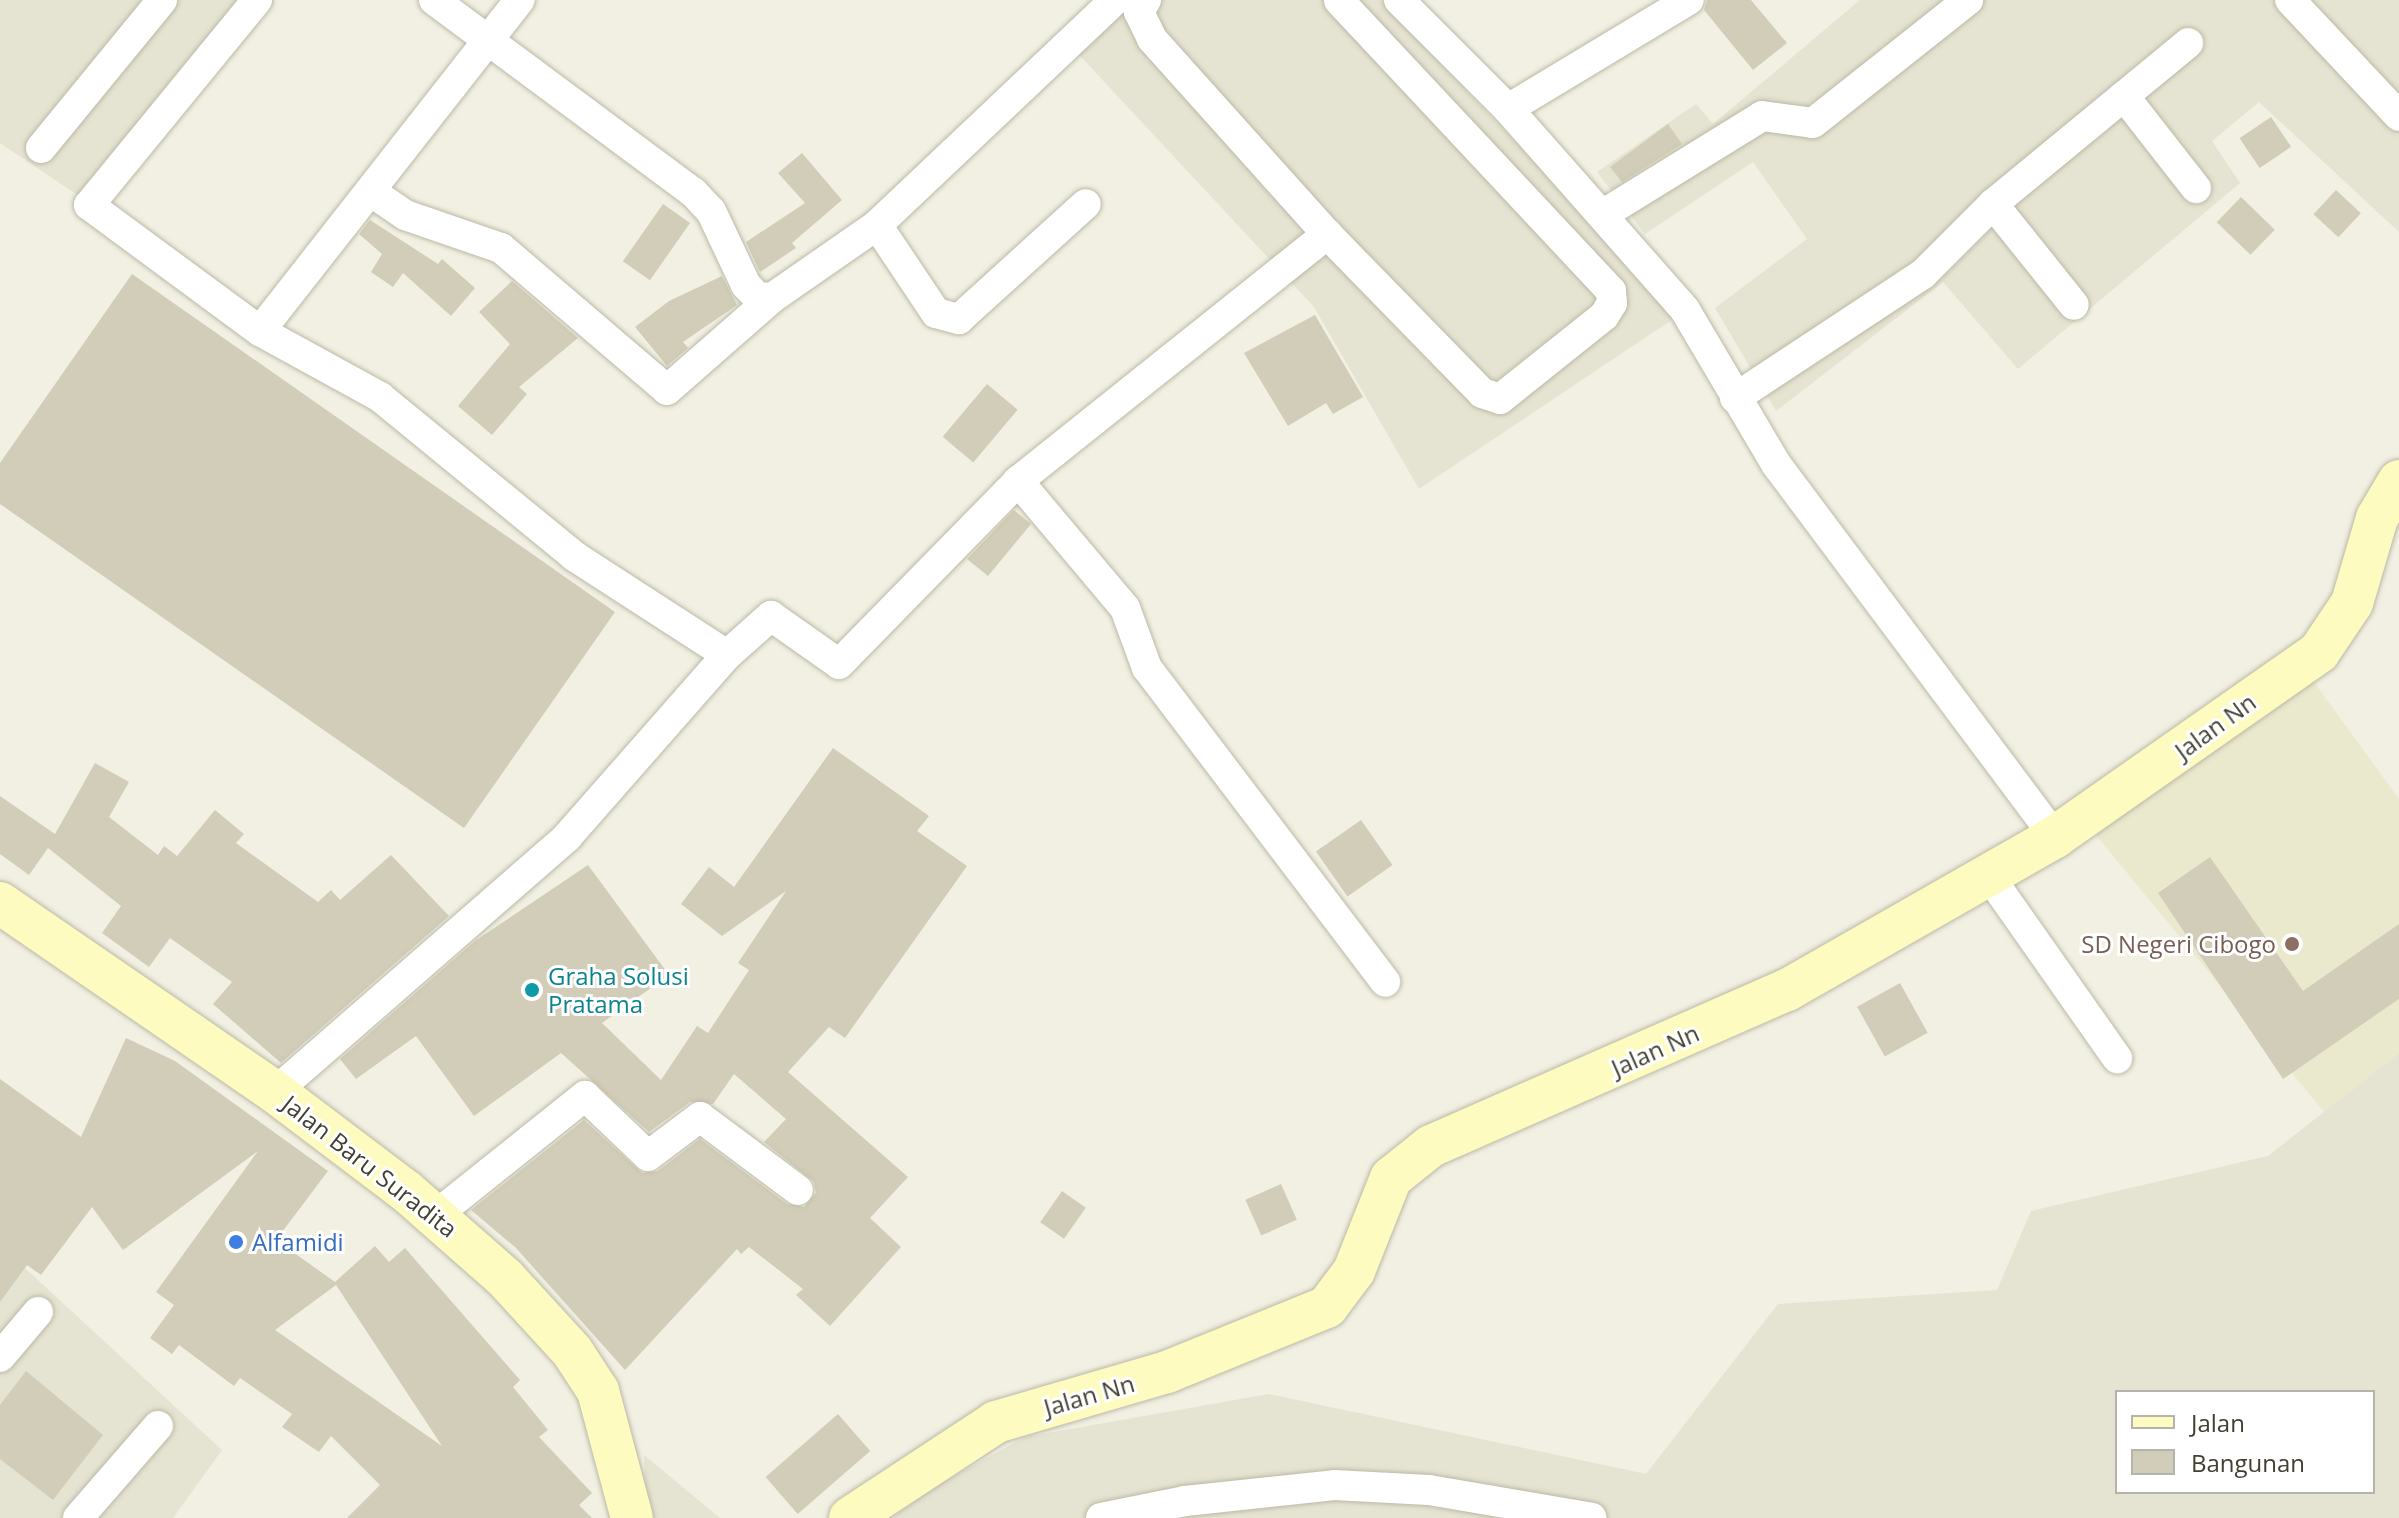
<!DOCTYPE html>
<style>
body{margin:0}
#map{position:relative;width:2399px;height:1518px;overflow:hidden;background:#f1f0e3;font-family:"Open Sans",sans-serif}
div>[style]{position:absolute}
.residential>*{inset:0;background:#e5e3d1}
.education>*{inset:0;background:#eae8cd}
.building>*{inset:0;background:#d2cdb8;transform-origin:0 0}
.roads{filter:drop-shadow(0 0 2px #bcb9a6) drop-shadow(0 0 2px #bcb9a6)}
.street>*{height:30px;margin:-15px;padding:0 15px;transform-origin:15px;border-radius:15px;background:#fff}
.secondary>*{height:42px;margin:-21px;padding:0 21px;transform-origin:21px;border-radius:21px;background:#fdfbc0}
.dots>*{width:22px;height:22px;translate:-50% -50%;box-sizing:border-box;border:4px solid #fff;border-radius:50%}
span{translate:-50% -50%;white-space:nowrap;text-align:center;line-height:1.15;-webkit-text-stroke:6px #fff;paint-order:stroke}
.street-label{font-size:24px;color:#434033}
.education-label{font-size:24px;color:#785e54}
.right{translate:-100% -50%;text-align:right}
.culture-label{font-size:24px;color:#0d838f}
.left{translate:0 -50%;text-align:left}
.shop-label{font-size:24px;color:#366cbe}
.legend{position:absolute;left:2115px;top:1390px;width:260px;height:104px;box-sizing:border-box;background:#fff;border:2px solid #b4b3ad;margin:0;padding:10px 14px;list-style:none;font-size:24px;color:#434033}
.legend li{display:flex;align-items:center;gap:16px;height:40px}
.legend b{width:40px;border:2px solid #b4b3ad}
</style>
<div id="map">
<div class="residential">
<div style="clip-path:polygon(0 0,246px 0,82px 198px,0 143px)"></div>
<div style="clip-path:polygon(1118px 0,1381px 0,1679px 315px,1419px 489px,1314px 307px,1069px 44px)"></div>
<div style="clip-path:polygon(1860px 0,2399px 0,2399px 232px,2259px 102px,2212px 141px,2240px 183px,2018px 369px,1943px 282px,1776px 411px,1715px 308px,1807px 239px,1753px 162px,1645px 234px,1597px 172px,1696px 104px,1713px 124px)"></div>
<div style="clip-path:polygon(evenodd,2399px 1053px,2399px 1518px,893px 1518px,927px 1491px,1025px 1437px,1269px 1394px,1646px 1474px,1778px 1304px,1997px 1290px,2031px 1211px,2268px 1156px,2399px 1053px,2117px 1392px,2373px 1392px,2373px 1492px,2117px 1492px,2117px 1392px)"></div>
<div style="clip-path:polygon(0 1245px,222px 1450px,173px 1518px,0 1518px)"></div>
<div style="clip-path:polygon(644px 1455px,720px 1518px,646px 1518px)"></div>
</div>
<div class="education">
<div style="clip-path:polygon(2308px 674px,2399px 799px,2399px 1053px,2324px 1112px,2096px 835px)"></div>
</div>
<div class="building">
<div style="clip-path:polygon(1707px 0,1751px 0,1787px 43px,1753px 70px,1704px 10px)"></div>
<div style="left:2271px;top:117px;width:36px;height:38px;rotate:56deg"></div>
<div style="clip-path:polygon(1668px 124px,1682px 144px,1622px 182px,1610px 167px)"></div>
<div style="clip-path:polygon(802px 153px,842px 200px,792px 243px,796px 248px,760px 272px,746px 242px,805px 203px,778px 173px)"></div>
<div style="left:2336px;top:190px;width:34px;height:33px;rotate:43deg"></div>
<div style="left:2241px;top:197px;width:47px;height:35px;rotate:44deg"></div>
<div style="left:663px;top:204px;width:33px;height:70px;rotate:35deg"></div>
<div style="clip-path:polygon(370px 220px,438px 264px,442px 259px,475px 288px,451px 316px,403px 273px,393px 287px,371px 272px,382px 254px,359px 234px)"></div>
<div style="clip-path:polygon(132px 274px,615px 612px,464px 828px,0 504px,0 463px)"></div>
<div style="clip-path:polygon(722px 276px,737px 305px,683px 342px,688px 348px,667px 366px,635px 327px,669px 301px)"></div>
<div style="clip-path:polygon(512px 281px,578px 338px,519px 387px,527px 394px,492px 435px,458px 406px,510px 344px,479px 312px)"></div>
<div style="clip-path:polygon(1315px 315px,1363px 397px,1333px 414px,1326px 403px,1288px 426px,1244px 353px)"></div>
<div style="left:987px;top:384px;width:40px;height:69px;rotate:40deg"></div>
<div style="clip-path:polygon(1014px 510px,1031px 524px,988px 576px,967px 559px)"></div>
<div style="clip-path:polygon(833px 748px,929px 816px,917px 831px,967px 866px,845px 1038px,829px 1027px,788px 1072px,908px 1177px,870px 1218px,901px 1247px,830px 1326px,796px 1295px,803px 1289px,749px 1247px,741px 1254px,737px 1249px,625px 1370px,516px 1248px,471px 1210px,584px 1120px,642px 1173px,658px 1171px,700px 1139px,787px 1204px,804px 1207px,816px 1193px,814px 1182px,764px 1142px,786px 1119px,734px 1074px,713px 1104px,690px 1102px,649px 1132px,561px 1053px,474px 1116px,416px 1036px,356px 1079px,340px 1059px,475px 941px,588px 865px,669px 975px,602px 1023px,661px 1080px,697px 1026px,708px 1033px,749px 970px,738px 963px,786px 891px,722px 936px,681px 904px,709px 867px,734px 887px)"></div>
<div style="clip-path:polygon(95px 763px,129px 782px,109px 817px,158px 855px,164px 846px,177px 856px,215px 810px,244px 834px,236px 843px,318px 902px,331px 890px,340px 900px,391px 855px,449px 916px,281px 1063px,213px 1004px,232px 982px,170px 938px,149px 967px,102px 933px,121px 906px,48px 848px,29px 875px,0 854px,0 796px,55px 834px)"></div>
<div style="left:1361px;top:820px;width:55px;height:55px;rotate:55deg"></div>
<div style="clip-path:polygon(2210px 857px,2303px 991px,2399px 924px,2399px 999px,2283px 1079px,2158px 893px)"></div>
<div style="left:1900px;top:983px;width:57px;height:49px;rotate:61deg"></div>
<div style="clip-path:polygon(evenodd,126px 1038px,175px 1061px,328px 1171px,276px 1240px,335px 1282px,375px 1246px,389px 1262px,405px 1248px,520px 1380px,513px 1387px,548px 1430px,539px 1437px,592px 1493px,579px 1505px,592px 1518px,347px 1518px,380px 1485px,331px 1436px,319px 1452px,282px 1427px,292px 1414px,240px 1378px,234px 1386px,179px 1345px,172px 1354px,150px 1338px,174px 1305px,156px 1292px,258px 1151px,123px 1250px,92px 1207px,41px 1275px,27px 1265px,0 1302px,0 1079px,81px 1137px,126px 1038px,336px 1285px,442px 1446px,275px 1330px,336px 1285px)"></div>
<div style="left:1281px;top:1184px;width:39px;height:39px;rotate:66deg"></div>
<div style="left:1062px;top:1191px;width:29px;height:38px;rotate:35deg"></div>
<div style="clip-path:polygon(26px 1371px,103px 1435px,53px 1500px,0 1459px,0 1405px)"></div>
<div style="left:838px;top:1414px;width:49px;height:96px;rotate:49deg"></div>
</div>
<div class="roads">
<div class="street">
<div style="left:257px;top:0;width:265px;rotate:129.3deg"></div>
<div style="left:89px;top:205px;width:212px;rotate:36.4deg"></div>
<div style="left:260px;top:331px;width:137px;rotate:28.8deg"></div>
<div style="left:380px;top:397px;width:251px;rotate:39.3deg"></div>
<div style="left:574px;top:556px;width:182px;rotate:32.9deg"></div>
<div style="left:434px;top:0;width:322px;rotate:36.6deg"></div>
<div style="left:693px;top:192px;width:26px;rotate:47deg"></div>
<div style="left:711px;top:211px;width:82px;rotate:64.7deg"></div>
<div style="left:746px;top:285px;width:16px;rotate:47deg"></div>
<div style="left:757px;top:297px;width:15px;rotate:4deg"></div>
<div style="left:772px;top:298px;width:128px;rotate:-34.8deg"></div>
<div style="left:877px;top:225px;width:328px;rotate:-43.4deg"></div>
<div style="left:1146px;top:0;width:14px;rotate:120deg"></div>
<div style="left:1139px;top:12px;width:30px;rotate:64deg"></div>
<div style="left:1152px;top:39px;width:262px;rotate:48.1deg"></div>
<div style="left:1327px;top:234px;width:222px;rotate:45.7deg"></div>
<div style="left:1482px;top:393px;width:19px;rotate:18deg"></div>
<div style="left:1500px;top:399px;width:133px;rotate:-38.6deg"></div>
<div style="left:1604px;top:316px;width:15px;rotate:-58deg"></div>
<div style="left:1612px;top:303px;width:12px;rotate:-95deg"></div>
<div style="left:1611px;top:291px;width:398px;rotate:-133.1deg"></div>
<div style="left:1399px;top:0;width:154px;rotate:45deg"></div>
<div style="left:1508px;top:109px;width:268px;rotate:48.6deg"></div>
<div style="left:1685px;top:310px;width:179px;rotate:59.4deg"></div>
<div style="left:1776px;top:464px;width:466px;rotate:53.2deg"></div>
<div style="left:2290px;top:0;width:159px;rotate:46.8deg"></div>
<div style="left:2124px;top:96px;width:117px;rotate:52deg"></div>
<div style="left:1508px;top:109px;width:211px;rotate:-31.1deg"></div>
<div style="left:41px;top:148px;width:191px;rotate:-50.7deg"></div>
<div style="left:370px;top:191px;width:42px;rotate:34.4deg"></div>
<div style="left:405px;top:215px;width:102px;rotate:19deg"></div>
<div style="left:501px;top:248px;width:218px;rotate:40.5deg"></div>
<div style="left:667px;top:390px;width:140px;rotate:-41.2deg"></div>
<div style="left:1993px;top:204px;width:129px;rotate:51.3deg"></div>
<div style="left:1602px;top:215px;width:188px;rotate:-31.7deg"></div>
<div style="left:1762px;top:116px;width:51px;rotate:7.8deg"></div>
<div style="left:1813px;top:123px;width:198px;rotate:-38.4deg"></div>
<div style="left:877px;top:225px;width:106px;rotate:56.2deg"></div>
<div style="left:936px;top:313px;width:24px;rotate:15deg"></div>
<div style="left:959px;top:319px;width:171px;rotate:-42.2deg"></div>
<div style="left:260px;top:331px;width:421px;rotate:-51.9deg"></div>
<div style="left:1735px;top:398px;width:225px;rotate:-33.4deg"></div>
<div style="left:1923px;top:274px;width:99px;rotate:-45deg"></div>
<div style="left:1993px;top:204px;width:253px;rotate:-39.5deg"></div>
<div style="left:1018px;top:481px;width:166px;rotate:49.9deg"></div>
<div style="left:1125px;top:608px;width:64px;rotate:69.9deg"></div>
<div style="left:1147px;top:668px;width:394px;rotate:52.8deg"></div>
<div style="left:1989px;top:876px;width:223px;rotate:54.9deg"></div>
<div style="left:275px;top:1092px;width:388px;rotate:-41.1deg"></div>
<div style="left:567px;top:837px;width:242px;rotate:-48.7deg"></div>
<div style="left:727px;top:655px;width:59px;rotate:-41.6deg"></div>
<div style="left:771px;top:616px;width:83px;rotate:35.2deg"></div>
<div style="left:839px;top:664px;width:256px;rotate:-45.6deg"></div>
<div style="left:1018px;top:481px;width:396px;rotate:-38.6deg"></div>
<div style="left:436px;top:1215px;width:191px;rotate:-38.6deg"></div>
<div style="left:585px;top:1096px;width:87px;rotate:43.6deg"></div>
<div style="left:648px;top:1156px;width:65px;rotate:-36.9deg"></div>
<div style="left:700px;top:1117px;width:122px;rotate:36.7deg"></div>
<div style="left:0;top:1357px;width:59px;rotate:-49.8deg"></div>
<div style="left:78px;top:1518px;width:122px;rotate:-49deg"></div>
<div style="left:1101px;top:1518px;width:86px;rotate:-11.4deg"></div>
<div style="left:1185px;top:1501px;width:150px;rotate:-6.1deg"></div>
<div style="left:1334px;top:1485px;width:95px;rotate:3deg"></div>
<div style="left:1429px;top:1490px;width:165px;rotate:9.7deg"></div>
</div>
<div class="secondary">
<div style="left:0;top:903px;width:334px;rotate:34.5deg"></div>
<div style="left:275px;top:1092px;width:164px;rotate:37.1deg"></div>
<div style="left:406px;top:1191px;width:132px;rotate:41.3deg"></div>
<div style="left:505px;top:1278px;width:99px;rotate:47.5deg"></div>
<div style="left:572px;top:1351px;width:48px;rotate:57deg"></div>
<div style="left:598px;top:1391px;width:131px;rotate:75deg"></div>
<div style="left:850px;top:1518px;width:175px;rotate:-33.3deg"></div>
<div style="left:996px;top:1422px;width:178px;rotate:-16.3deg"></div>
<div style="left:1167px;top:1372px;width:173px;rotate:-22.1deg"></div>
<div style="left:1327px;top:1307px;width:45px;rotate:-53.1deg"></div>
<div style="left:1354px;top:1271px;width:100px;rotate:-68.3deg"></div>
<div style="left:1391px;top:1178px;width:51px;rotate:-38.7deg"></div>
<div style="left:1431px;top:1146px;width:389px;rotate:-23.7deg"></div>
<div style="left:1787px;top:990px;width:309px;rotate:-29.7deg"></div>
<div style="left:2055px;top:837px;width:322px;rotate:-35deg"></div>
<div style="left:2319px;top:652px;width:59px;rotate:-56deg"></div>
<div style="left:2352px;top:603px;width:89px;rotate:-73.6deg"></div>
<div style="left:2377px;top:518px;width:43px;rotate:-59.3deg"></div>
</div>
</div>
<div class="dots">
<div style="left:2292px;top:944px;background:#8d6e63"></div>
<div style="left:532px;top:990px;background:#0f9aa8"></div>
<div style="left:236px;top:1242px;background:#3f7fe0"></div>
</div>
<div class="street-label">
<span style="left:2215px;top:726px;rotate:-36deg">Jalan Nn</span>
<span style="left:1655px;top:1050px;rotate:-24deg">Jalan Nn</span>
<span style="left:370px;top:1166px;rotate:38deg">Jalan Baru Suradita</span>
<span style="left:1089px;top:1395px;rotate:-16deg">Jalan Nn</span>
</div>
<div class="education-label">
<span class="right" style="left:2276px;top:944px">SD Negeri Cibogo</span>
</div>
<div class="culture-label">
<span class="left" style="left:548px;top:990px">Graha Solusi<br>Pratama</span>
</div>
<div class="shop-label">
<span class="left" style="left:252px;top:1242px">Alfamidi</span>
</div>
<ul class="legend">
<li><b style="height:10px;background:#fdfbc0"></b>Jalan</li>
<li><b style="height:22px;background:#d2cdb8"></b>Bangunan</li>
</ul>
</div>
